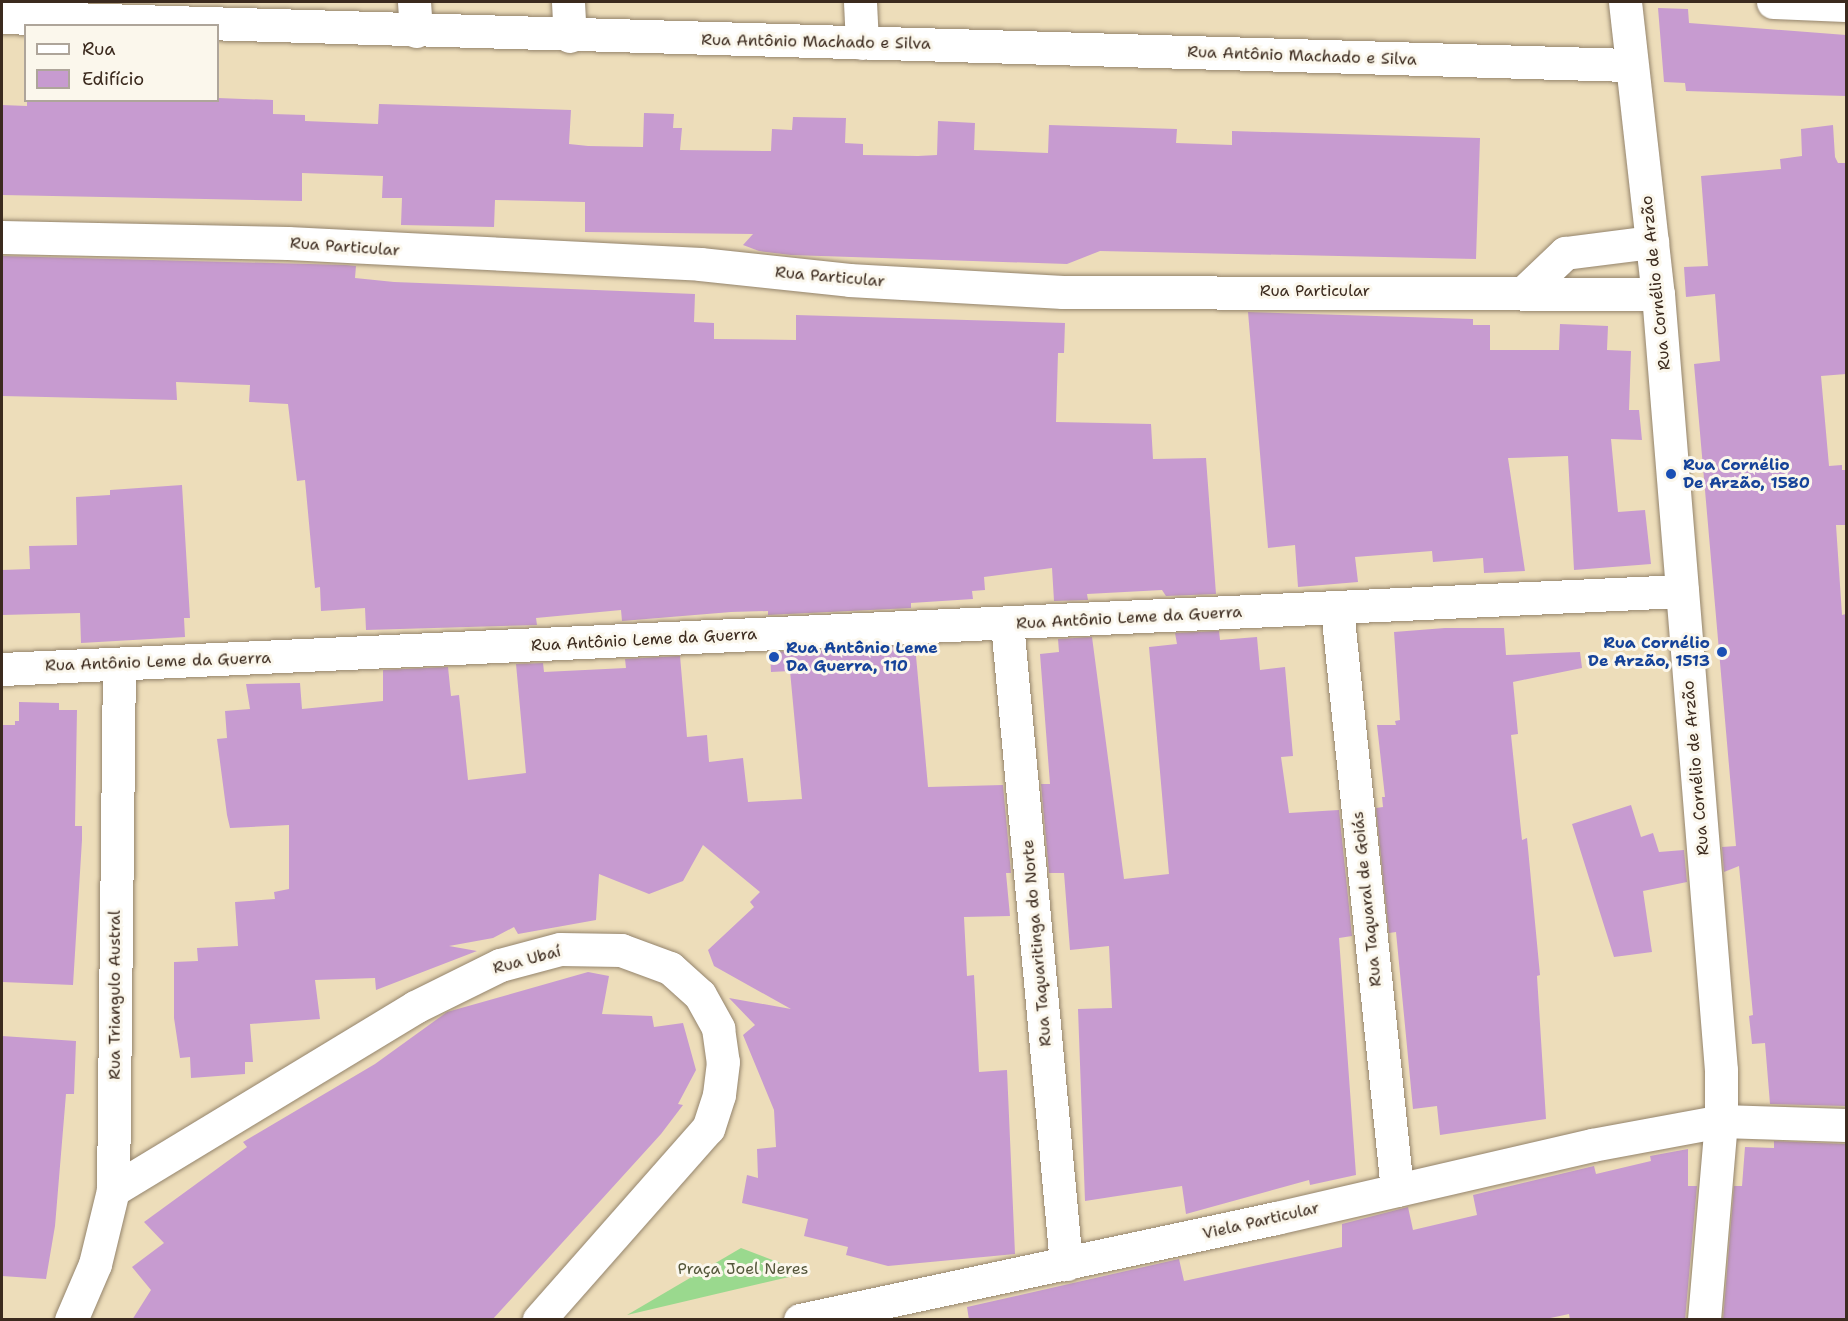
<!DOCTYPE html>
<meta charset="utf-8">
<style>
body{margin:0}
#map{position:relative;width:1848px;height:1321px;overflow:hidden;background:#edddba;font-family:"Shantell Sans",sans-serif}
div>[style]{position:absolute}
.green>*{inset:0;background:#9ad98e}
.building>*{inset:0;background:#c79bd0}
.roads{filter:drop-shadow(0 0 2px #94846c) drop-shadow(0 0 2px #94846c)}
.minor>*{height:33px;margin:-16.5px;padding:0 16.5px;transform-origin:16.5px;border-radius:16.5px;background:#fff}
.dots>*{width:16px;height:16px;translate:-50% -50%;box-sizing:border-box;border:3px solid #fbf7ec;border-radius:50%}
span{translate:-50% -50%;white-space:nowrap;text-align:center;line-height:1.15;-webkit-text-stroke:6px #fbf7ec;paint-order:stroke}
.street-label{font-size:16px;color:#3b2a1e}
.transit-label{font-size:16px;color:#164399;font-weight:700}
.left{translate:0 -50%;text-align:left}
.right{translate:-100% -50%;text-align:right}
.park-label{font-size:16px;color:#53563a}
.frame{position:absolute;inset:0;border:3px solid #3b2a1e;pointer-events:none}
.legend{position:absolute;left:24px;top:24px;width:195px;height:78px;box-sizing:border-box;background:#fbf7ec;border:2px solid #aea59a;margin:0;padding:8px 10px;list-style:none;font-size:18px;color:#3b2a1e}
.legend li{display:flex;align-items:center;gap:12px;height:30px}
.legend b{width:30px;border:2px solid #aea59a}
</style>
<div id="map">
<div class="green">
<div style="clip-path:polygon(741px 1248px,806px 1273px,627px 1315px)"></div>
</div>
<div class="building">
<div style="clip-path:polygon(1658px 8px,1688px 9px,1689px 23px,1846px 35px,1846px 96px,1686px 91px,1685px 83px,1664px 82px)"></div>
<div style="clip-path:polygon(218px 98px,273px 100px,273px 114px,305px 115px,305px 121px,378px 124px,379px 104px,571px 110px,569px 144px,588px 146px,643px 147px,644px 113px,674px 114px,673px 128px,682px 128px,680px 150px,771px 151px,772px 129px,792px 130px,793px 117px,846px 118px,845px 143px,863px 144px,863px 155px,918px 156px,937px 155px,938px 121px,975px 123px,974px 150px,1048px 153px,1049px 125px,1177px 129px,1176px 143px,1232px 145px,1232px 131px,1480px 138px,1476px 259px,1100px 251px,1067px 264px,791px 255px,759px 251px,743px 245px,753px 234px,585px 232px,585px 202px,495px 200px,494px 227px,401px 225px,402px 198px,382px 198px,383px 176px,302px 173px,302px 201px,2px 195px,2px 105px,27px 106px,27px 100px)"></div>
<div style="clip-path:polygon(1833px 125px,1835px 157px,1838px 163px,1846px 163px,1846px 374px,1821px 376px,1829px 466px,1842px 465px,1842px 470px,1846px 470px,1846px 525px,1836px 525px,1842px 615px,1846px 614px,1846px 1106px,1770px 1104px,1765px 1043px,1752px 1044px,1749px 1016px,1753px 1015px,1739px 866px,1724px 872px,1722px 847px,1736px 846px,1694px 364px,1720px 361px,1715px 294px,1686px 297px,1684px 267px,1708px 266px,1701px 176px,1781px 169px,1780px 159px,1802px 156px,1801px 129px)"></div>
<div style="clip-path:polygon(2px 256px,346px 265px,356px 266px,355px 278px,394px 282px,695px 294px,694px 322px,714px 323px,714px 339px,796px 340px,796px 315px,1065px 323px,1064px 353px,1058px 353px,1056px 422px,1151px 424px,1153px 459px,1206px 458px,1216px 594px,1166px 596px,1162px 590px,1087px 594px,1088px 600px,1054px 601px,1052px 568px,984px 577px,985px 590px,972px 591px,973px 599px,911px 603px,911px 608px,768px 615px,768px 611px,731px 612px,622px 621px,621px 610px,536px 618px,537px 625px,366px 630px,365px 608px,321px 611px,320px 587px,315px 588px,305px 480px,297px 481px,288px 404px,249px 402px,250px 385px,176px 382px,177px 400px,2px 396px)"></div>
<div style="clip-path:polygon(1248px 312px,1473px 319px,1473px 325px,1490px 325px,1490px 350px,1559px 350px,1560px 324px,1608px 326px,1607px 350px,1631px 351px,1629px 410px,1639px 410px,1642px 440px,1611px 439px,1618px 512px,1645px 510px,1651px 564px,1574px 570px,1568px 456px,1508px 458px,1525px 571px,1484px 573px,1483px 558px,1433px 562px,1432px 551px,1355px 557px,1358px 582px,1298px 587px,1295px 545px,1268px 548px)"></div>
<div style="clip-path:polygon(182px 485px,190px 618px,184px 618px,185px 637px,81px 643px,80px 613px,2px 615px,2px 570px,30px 569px,29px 546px,77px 545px,76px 497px,110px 495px,110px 490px)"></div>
<div style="clip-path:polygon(1445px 628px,1504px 628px,1506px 655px,1580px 652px,1582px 668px,1513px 682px,1518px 734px,1511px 735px,1522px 840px,1527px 838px,1540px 975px,1537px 976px,1546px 1119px,1440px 1135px,1437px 1106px,1413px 1109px,1396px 932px,1389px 933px,1376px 808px,1383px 807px,1382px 797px,1385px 797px,1377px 725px,1396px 725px,1395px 721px,1400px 720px,1394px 632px)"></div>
<div style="clip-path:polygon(1219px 631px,1220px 640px,1257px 637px,1260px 670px,1285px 667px,1293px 756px,1281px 757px,1289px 813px,1339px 810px,1352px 936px,1339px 938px,1356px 1175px,1310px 1185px,1309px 1180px,1186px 1214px,1182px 1186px,1085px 1201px,1078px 1009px,1112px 1008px,1109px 946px,1070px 950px,1064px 873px,1049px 873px,1041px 784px,1050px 784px,1040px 654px,1059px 652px,1058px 639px,1092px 637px,1124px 879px,1169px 874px,1149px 647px,1177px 644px,1175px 633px)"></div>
<div style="clip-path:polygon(915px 645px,928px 787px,1003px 785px,1011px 873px,1006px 873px,1010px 916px,964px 917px,967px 976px,974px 975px,979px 1072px,1007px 1070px,1015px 1254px,888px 1266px,846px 1255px,848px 1247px,804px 1236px,808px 1219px,742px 1203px,747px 1175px,758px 1178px,757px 1149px,776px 1147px,774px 1110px,743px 1035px,755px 1025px,729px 998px,791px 1009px,714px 966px,708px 950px,754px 907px,750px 902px,760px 892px,703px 845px,683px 881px,649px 894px,599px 874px,596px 920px,518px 934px,514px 927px,493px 938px,449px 946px,477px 951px,376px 990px,375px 978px,315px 980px,320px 1019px,250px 1024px,253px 1062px,245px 1062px,245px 1074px,191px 1078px,190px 1057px,180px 1058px,174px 1018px,174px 962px,198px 961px,197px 948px,238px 946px,235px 902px,275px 899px,274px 892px,289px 889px,289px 825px,230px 828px,227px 815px,217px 739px,227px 738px,225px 711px,250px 709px,246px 684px,300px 683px,302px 709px,383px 701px,383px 670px,448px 667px,451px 696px,459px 695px,468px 780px,526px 773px,516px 664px,543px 663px,544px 672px,626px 668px,625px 659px,680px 656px,687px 737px,707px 735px,709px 762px,743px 758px,748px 802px,802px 799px,790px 671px,771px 672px,770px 652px)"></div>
<div style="clip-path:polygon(19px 702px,59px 703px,59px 710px,77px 710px,75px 826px,82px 826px,82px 840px,73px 985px,2px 982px,2px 725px,15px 725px,15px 721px,19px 721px)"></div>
<div style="clip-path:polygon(1631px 805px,1641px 837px,1653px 833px,1659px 852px,1684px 850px,1687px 882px,1643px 891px,1652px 952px,1614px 957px,1572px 824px)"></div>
<div style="clip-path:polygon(588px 972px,609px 976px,602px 1014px,652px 1016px,654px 1027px,683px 1023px,696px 1070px,678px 1104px,683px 1105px,661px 1134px,492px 1320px,132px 1320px,151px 1290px,132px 1267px,164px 1243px,144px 1222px,247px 1147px,243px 1142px,375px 1064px,447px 1012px)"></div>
<div style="clip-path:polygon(2px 1036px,76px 1041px,74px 1094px,66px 1094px,55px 1226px,46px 1279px,2px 1276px)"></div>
<div style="clip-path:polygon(1774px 1141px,1846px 1144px,1846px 1320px,1723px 1320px,1734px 1186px,1742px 1186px,1745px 1147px,1774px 1148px)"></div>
<div style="clip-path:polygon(1688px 1149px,1688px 1186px,1697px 1186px,1685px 1320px,1570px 1320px,1569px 1314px,1541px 1320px,969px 1320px,967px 1307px,1179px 1259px,1184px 1281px,1342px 1247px,1342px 1224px,1408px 1207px,1413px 1230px,1477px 1215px,1473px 1195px,1594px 1166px,1596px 1174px,1651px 1161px,1650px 1156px)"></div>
</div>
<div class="roads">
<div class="minor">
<div style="left:414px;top:2px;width:29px;rotate:86deg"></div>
<div style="left:568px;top:2px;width:34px;rotate:87deg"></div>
<div style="left:860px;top:2px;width:41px;rotate:87.2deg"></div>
<div style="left:1625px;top:2px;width:294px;rotate:83.6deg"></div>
<div style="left:1658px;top:294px;width:779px;rotate:85.36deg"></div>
<div style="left:1721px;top:1070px;width:51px;rotate:90deg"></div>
<div style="left:1721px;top:1121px;width:200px;rotate:94.9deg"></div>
<div style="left:1773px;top:2px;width:73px;rotate:2.4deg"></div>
<div style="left:2px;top:17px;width:1630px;rotate:1.69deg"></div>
<div style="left:2px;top:237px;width:286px;rotate:1.2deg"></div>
<div style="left:288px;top:243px;width:413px;rotate:2.9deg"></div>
<div style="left:700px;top:264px;width:150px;rotate:6.1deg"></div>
<div style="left:849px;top:280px;width:214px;rotate:3.2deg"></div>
<div style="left:1063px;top:292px;width:595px;rotate:0.19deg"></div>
<div style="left:1524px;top:292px;width:57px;rotate:-43.6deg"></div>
<div style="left:1565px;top:253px;width:88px;rotate:-7.2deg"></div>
<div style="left:1337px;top:609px;width:584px;rotate:84.1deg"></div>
<div style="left:1007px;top:623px;width:644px;rotate:84.74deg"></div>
<div style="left:2px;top:669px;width:1682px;rotate:-2.66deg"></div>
<div style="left:113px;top:1190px;width:353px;rotate:-31.2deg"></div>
<div style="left:415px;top:1007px;width:95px;rotate:-26.3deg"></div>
<div style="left:500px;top:965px;width:62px;rotate:-14.9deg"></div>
<div style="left:560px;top:949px;width:61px;rotate:0.9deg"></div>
<div style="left:621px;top:950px;width:52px;rotate:20.2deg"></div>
<div style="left:670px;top:968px;width:40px;rotate:42deg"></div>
<div style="left:700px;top:995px;width:38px;rotate:61deg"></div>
<div style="left:718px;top:1028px;width:34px;rotate:82deg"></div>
<div style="left:723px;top:1062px;width:33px;rotate:97deg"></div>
<div style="left:719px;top:1095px;width:35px;rotate:108deg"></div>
<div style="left:708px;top:1128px;width:256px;rotate:131.4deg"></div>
<div style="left:71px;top:1320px;width:61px;rotate:-66.8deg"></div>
<div style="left:95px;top:1264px;width:76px;rotate:-76.3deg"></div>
<div style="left:113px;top:1190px;width:526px;rotate:-89.35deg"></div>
<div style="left:800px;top:1320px;width:487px;rotate:-12.1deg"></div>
<div style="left:1276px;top:1218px;width:324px;rotate:-13deg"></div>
<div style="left:1592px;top:1145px;width:131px;rotate:-10.5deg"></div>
<div style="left:1721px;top:1121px;width:125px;rotate:1.8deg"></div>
</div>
</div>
<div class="dots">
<div style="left:1671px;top:474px;background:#1a4fb4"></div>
<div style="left:1722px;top:652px;background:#1a4fb4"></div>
<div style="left:774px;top:657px;background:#1a4fb4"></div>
</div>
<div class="street-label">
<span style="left:816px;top:42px;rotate:1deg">Rua Antônio Machado e Silva</span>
<span style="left:1302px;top:56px;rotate:2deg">Rua Antônio Machado e Silva</span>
<span style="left:345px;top:247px;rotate:4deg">Rua Particular</span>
<span style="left:830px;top:277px;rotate:5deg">Rua Particular</span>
<span style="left:1656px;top:283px;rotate:-96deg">Rua Cornélio de Arzão</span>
<span style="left:1315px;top:291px">Rua Particular</span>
<span style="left:1129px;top:618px;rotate:-3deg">Rua Antônio Leme da Guerra</span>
<span style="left:644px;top:640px;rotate:-3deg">Rua Antônio Leme da Guerra</span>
<span style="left:158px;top:662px;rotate:-2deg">Rua Antônio Leme da Guerra</span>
<span style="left:1696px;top:768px;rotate:-95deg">Rua Cornélio de Arzão</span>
<span style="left:1367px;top:899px;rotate:-96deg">Rua Taquaral de Goiás</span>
<span style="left:1037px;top:943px;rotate:-95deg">Rua Taquaritinga do Norte</span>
<span style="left:527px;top:960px;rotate:-15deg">Rua Ubaí</span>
<span style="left:115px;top:995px;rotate:-90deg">Rua Triangulo Austral</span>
<span style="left:1261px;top:1221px;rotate:-13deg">Viela Particular</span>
</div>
<div class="transit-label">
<span class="left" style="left:1683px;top:474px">Rua Cornélio<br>De Arzão, 1580</span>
<span class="right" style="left:1710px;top:652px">Rua Cornélio<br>De Arzão, 1513</span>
<span class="left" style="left:786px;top:657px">Rua Antônio Leme<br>Da Guerra, 110</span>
</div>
<div class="park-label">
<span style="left:743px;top:1269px">Praça Joel Neres</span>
</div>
<div class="frame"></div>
<ul class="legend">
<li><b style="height:8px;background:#fff"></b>Rua</li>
<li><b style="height:16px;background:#c79bd0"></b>Edifício</li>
</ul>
</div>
